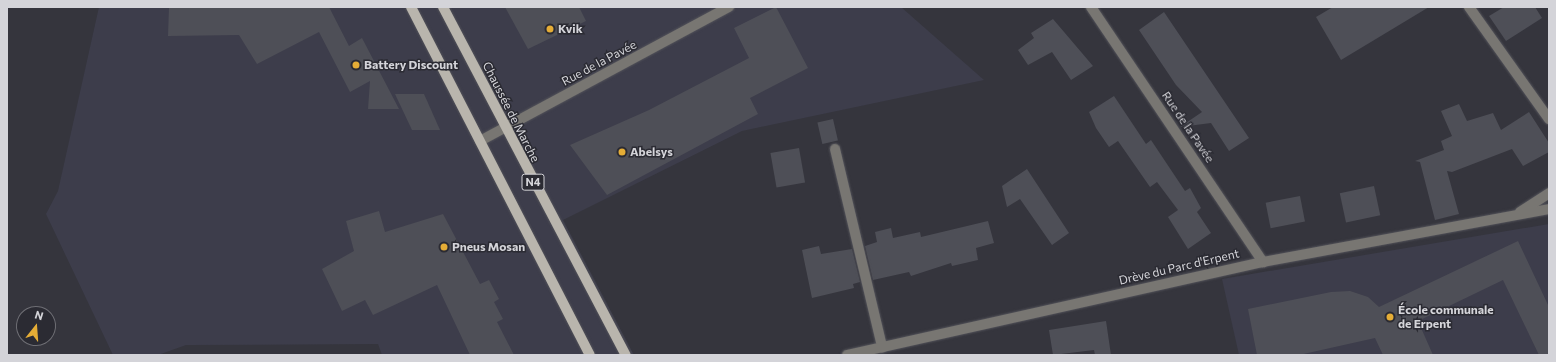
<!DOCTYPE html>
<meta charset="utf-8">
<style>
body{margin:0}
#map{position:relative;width:1556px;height:362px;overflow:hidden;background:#35353d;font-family:Commissioner,sans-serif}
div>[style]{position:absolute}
.built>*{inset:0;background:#3d3d4b}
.building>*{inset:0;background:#4e4f57;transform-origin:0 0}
.roads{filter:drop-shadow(0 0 1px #525259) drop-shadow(0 0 1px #525259)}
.minor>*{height:10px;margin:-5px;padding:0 5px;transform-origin:5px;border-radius:5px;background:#787672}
.major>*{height:10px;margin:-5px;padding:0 5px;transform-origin:5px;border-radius:5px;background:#b9b5ad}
.dots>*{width:11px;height:11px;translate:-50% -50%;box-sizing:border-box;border:2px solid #2b2b33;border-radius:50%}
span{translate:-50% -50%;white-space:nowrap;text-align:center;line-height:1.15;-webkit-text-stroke:3px #2b2b33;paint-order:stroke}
.shield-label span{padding:1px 3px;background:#2b2b33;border:1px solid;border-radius:3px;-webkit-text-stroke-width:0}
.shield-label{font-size:11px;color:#d4d4d9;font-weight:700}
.poi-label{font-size:12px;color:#d4d4d9;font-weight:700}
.left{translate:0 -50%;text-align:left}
.street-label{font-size:12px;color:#d4d4d9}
.frame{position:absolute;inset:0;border:8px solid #d4d4d9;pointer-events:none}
.north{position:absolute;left:16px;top:306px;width:40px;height:40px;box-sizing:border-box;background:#2b2b33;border:1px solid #6f6f75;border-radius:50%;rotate:17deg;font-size:11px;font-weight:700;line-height:16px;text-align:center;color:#d4d4d9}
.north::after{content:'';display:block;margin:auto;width:14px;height:18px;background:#e5ad36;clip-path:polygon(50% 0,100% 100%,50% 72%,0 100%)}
</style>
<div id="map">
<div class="built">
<div style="clip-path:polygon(99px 7px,901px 7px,984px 80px,742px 131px,563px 220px,634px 355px,382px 355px,378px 344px,186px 345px,158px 355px,113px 355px,46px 214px,58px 191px)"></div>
<div style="clip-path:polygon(1549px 224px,1549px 355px,1239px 355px,1222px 279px)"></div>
</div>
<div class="building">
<div style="clip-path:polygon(169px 7px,329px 7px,349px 46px,362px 38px,399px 109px,368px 109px,370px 81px,350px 92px,319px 32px,257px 64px,239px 35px,168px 36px)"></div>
<div style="clip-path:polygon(505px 7px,579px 7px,586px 21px,528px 49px)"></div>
<div style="clip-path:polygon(776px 7px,808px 68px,750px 98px,758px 114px,607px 195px,570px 145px,649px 110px,749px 58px,734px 28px)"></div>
<div style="clip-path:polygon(1333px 7px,1429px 7px,1341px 60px,1316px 17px)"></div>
<div style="clip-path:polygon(1504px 7px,1535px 7px,1542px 18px,1506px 41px,1489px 16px)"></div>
<div style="clip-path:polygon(1164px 12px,1249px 138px,1229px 151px,1211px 123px,1180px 127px,1202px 112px,1176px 85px,1139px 30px)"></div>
<div style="clip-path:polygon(1053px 19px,1093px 66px,1071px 80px,1052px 52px,1028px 65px,1018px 50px,1034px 38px,1031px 33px)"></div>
<div style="clip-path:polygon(395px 94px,424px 94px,440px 130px,412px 130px)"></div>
<div style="clip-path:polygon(1114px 96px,1146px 144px,1151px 140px,1185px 191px,1190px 188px,1201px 208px,1197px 212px,1211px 233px,1188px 249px,1168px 217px,1178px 210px,1157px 182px,1150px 187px,1118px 141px,1109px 147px,1096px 128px,1089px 112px)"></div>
<div style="clip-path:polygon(1459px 104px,1467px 121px,1493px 113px,1501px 130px,1529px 112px,1549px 143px,1549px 152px,1523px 166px,1512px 149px,1452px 172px,1447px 171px,1459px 214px,1435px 220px,1420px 162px,1415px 161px,1444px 150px,1441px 141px,1452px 136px,1441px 111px)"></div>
<div style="left:833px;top:119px;width:22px;height:16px;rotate:77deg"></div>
<div style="left:799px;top:148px;width:35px;height:29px;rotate:80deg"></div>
<div style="clip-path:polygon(1027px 169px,1069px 233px,1052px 245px,1020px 199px,1007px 207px,1002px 186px)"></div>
<div style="left:1374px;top:186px;width:30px;height:35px;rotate:78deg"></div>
<div style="left:1300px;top:196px;width:26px;height:35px;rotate:79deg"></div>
<div style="clip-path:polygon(379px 211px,385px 232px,443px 214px,480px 284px,489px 280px,499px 299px,494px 302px,503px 319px,497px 322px,514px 355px,470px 355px,437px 285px,373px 315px,365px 300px,342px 311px,322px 269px,354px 251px,346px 221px)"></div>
<div style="clip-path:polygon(988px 221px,994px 243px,976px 248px,978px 260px,952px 266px,951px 263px,911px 276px,909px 272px,873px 280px,865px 246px,877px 242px,875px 232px,891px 228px,893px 238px,920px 232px,921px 237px)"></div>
<div style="clip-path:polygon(1518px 241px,1549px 307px,1549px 355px,1539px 355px,1503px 280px,1418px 321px,1433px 355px,1383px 355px,1375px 338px,1299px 355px,1257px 355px,1248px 309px,1331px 292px,1350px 291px,1368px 297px,1379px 307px)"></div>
<div style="clip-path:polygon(819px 246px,821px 254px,852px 249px,860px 282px,853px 284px,854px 288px,812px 298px,802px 250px)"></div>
<div style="clip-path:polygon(1106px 321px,1111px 355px,1095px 355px,1094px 350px,1053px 355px,1049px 330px)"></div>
</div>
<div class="roads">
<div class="minor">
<div style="left:1091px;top:7px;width:308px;rotate:56deg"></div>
<div style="left:1469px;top:7px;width:138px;rotate:54.5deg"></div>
<div style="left:480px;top:141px;width:283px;rotate:-28.3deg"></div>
<div style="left:835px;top:149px;width:204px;rotate:76.6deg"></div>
<div style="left:1520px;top:212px;width:35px;rotate:-33deg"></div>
<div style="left:847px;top:355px;width:426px;rotate:-12.6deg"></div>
<div style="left:1263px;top:262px;width:291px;rotate:-10.5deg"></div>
</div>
<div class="major">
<div style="left:411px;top:7px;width:391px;rotate:62.8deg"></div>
<div style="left:443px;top:7px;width:393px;rotate:62.3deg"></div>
</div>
</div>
<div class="dots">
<div style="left:550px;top:29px;background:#e5ad36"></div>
<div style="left:356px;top:65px;background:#e5ad36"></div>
<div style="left:622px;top:152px;background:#e5ad36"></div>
<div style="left:444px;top:247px;background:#e5ad36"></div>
<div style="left:1390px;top:317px;background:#e5ad36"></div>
</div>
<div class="shield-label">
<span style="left:533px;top:182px">N4</span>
</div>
<div class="poi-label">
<span class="left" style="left:558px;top:29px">Kvik</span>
<span class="left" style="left:364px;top:65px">Battery Discount</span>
<span class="left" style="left:630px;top:152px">Abelsys</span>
<span class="left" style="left:452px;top:247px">Pneus Mosan</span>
<span class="left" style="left:1398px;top:317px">École communale<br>de Erpent</span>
</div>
<div class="street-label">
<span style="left:599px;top:63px;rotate:-28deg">Rue de la Pavée</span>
<span style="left:511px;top:112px;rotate:63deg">Chaussée de Marche</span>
<span style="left:1188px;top:127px;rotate:56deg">Rue de la Pavée</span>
<span style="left:1179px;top:267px;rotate:-13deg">Drève du Parc d'Erpent</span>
</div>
<div class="frame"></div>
<div class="north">N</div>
</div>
